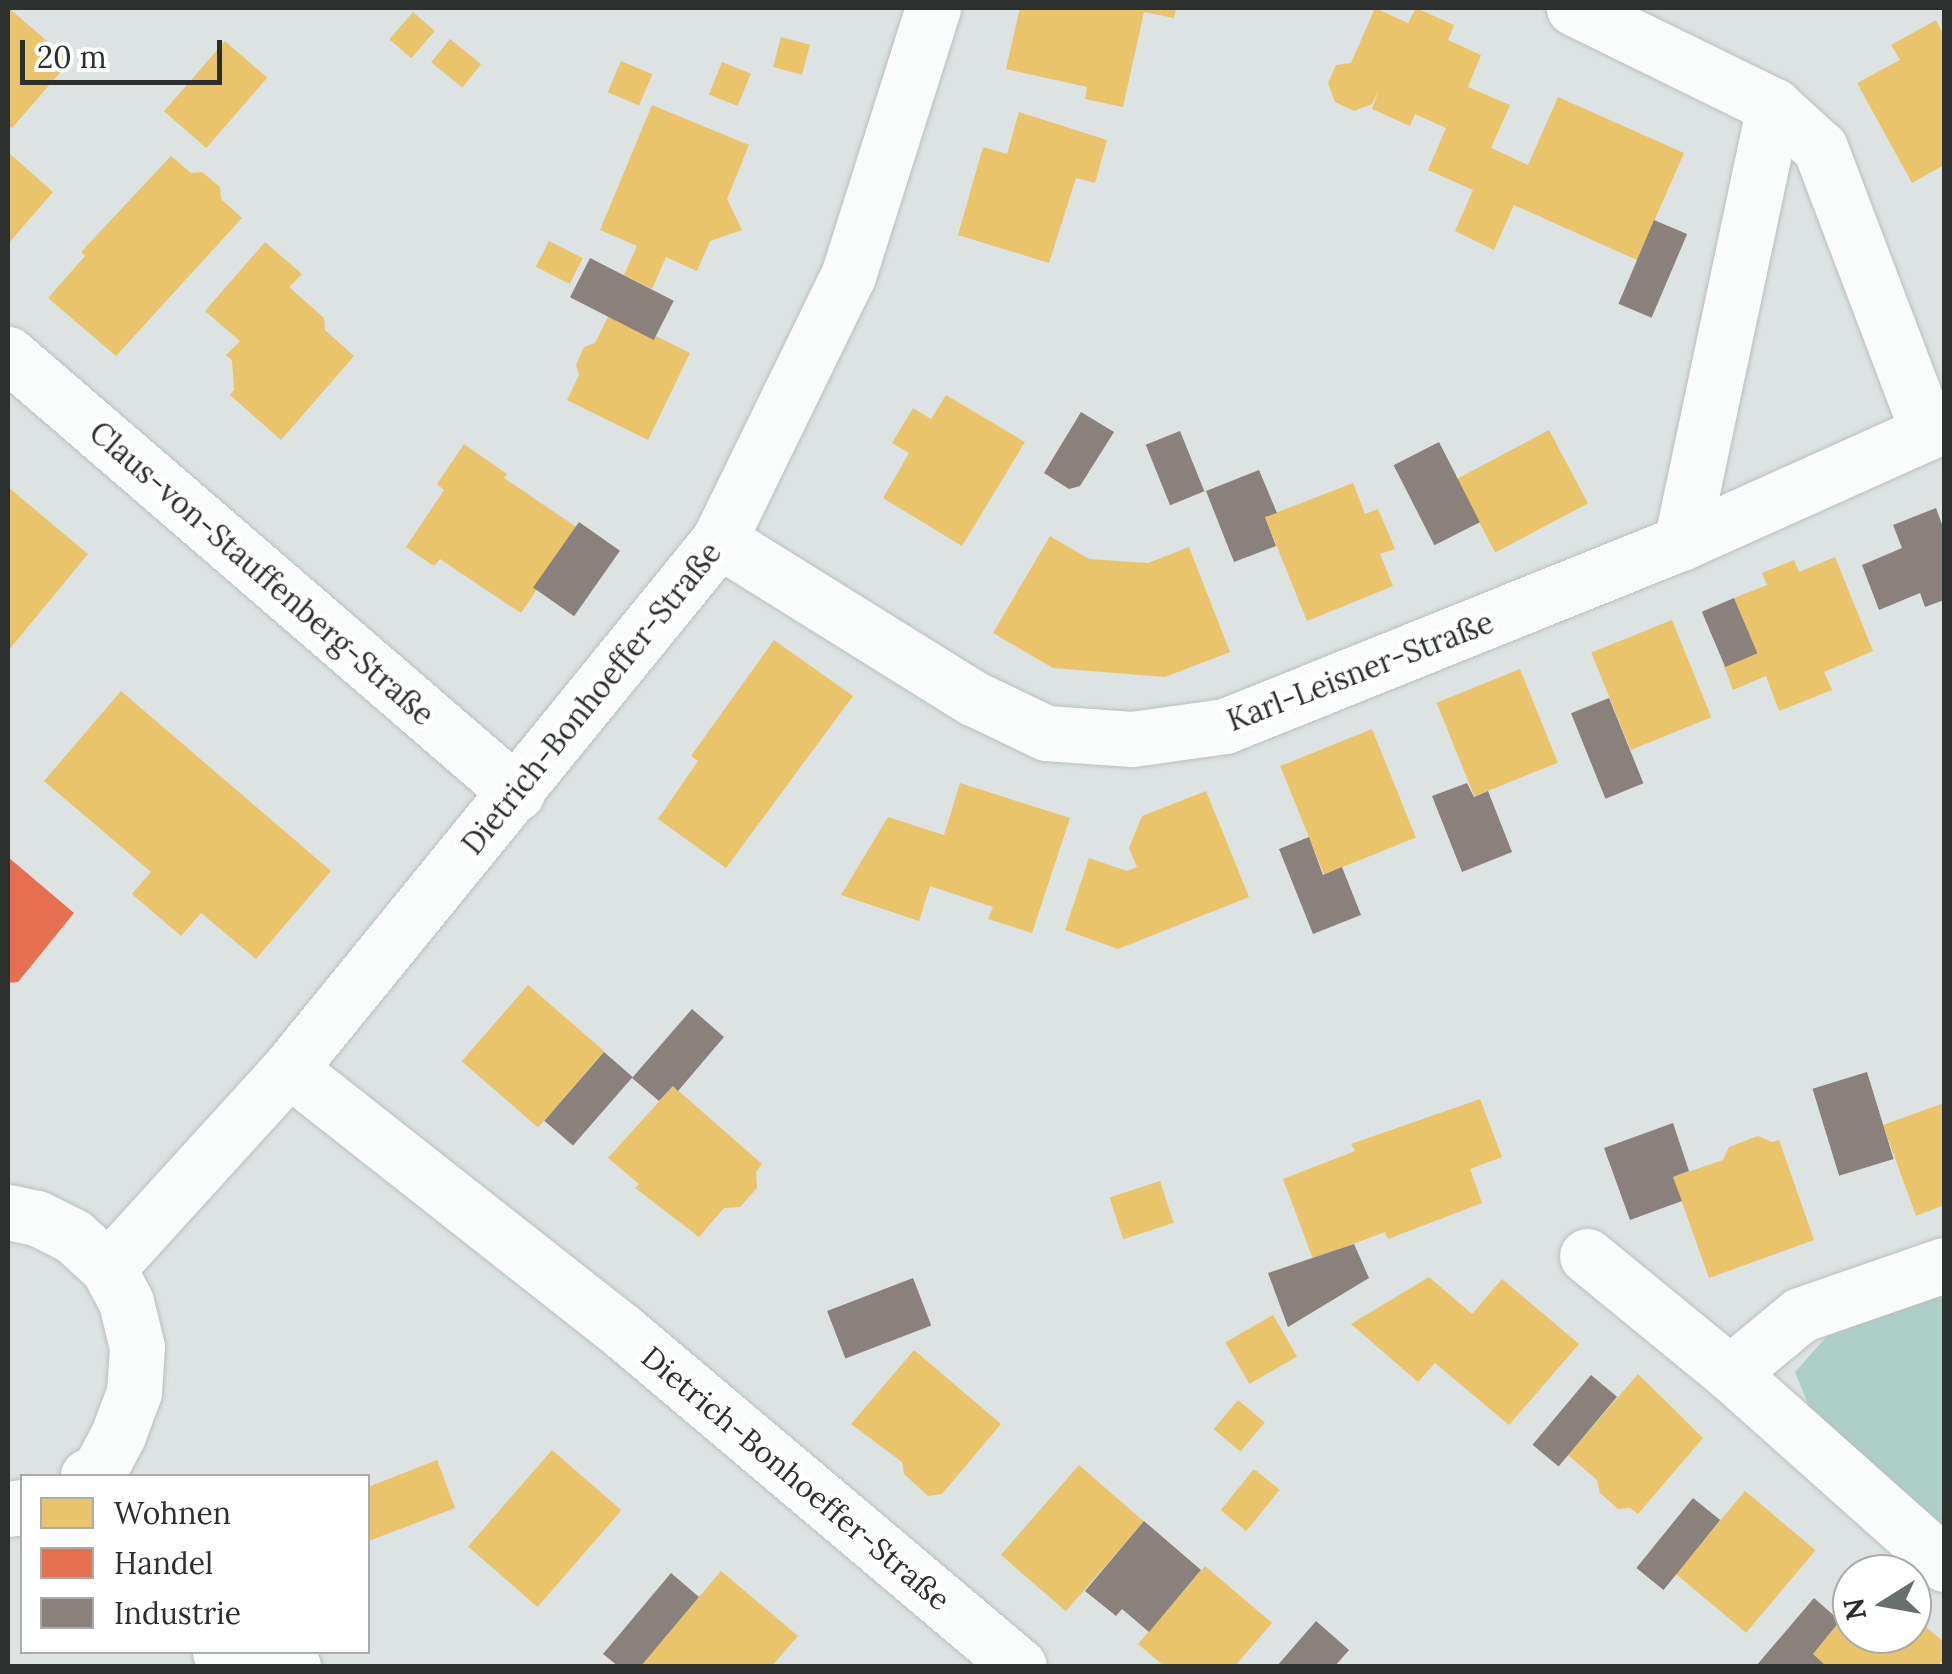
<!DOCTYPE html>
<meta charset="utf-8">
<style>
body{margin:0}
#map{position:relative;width:1952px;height:1674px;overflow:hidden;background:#dce3e2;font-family:Lora,serif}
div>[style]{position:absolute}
.green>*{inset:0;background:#adcfc8}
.homes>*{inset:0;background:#e9c46a;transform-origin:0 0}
.shops>*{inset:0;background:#e76f51}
.industry>*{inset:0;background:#8a817c;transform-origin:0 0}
.roads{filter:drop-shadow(0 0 2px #bac0bf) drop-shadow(0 0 2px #bac0bf)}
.street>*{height:55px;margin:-27.5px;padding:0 27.5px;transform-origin:27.5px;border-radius:27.5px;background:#fafbfb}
.secondary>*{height:55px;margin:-27.5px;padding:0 27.5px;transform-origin:27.5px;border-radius:27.5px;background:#fafbfb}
span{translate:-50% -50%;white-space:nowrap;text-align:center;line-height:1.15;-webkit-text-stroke:10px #fff;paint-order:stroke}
.street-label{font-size:30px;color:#2b302e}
.frame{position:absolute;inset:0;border:10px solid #2b302e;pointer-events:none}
.legend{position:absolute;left:20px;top:1474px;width:350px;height:180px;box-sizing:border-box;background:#fff;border:2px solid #aaacab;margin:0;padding:12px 18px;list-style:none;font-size:30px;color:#2b302e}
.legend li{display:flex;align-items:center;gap:20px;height:50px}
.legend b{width:50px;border:2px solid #aaacab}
.north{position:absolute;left:1832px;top:1554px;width:100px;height:100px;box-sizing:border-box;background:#fff;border:2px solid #aaacab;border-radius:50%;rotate:259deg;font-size:28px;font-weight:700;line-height:40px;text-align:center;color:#2b302e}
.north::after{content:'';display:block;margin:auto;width:35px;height:45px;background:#696f6d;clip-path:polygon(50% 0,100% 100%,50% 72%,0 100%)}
.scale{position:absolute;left:20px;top:40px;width:202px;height:45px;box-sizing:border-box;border:5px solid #2b302e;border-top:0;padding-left:12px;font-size:30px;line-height:35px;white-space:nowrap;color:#2b302e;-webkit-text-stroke:8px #fff;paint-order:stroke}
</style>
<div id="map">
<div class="green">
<div style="clip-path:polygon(1942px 1293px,1944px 1294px,1944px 1529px,1813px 1416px,1795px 1372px,1827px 1336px)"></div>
</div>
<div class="homes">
<div style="clip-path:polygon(1020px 8px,1176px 8px,1174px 18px,1144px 12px,1123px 107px,1085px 99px,1087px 87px,1006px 69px)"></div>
<div style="clip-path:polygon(1375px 8px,1408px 23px,1416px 8px,1454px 25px,1448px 40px,1481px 55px,1468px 87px,1510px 105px,1491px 148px,1528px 165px,1558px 97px,1684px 153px,1637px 260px,1514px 205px,1494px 250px,1455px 231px,1473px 190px,1428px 170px,1446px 128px,1415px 114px,1410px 126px,1372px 109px,1379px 90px,1372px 104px,1354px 111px,1335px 102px,1328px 83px,1336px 65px,1351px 63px)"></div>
<div style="clip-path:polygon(10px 9px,70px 61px,12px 128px,8px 124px)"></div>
<div style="left:413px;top:12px;width:29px;height:36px;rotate:41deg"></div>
<div style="clip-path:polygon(1936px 20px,1944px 36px,1944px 165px,1912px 183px,1857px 83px,1900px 60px,1891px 45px)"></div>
<div style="left:781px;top:37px;width:30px;height:31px;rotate:15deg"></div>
<div style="left:450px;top:39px;width:40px;height:30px;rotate:39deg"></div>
<div style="left:225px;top:41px;width:56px;height:93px;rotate:41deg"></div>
<div style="left:621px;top:61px;width:34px;height:34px;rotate:23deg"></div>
<div style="left:722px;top:62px;width:31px;height:35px;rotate:22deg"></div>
<div style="clip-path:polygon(652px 105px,749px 145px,727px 199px,742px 230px,710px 241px,697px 271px,666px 257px,652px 289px,624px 275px,637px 246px,600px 230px)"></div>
<div style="clip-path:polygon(1019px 112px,1107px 140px,1095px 183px,1076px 178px,1049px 263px,958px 235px,983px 147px,1007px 154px)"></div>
<div style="clip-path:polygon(8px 152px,53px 192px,8px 244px)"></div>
<div style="clip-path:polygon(171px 156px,191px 173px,202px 172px,220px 187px,221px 199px,242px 218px,116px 356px,48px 298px,85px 256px,81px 252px)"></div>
<div style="left:549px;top:241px;width:38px;height:29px;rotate:27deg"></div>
<div style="clip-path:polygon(265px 242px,302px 274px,289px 287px,324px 318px,325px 330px,354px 356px,281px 440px,230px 395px,234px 390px,232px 360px,226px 355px,240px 341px,205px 311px)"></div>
<div style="clip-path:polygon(610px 313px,690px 353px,648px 440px,567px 400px,579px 375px,576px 365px,584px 347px,595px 343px)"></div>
<div style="clip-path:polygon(946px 395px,1025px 442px,962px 546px,883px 498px,909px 453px,892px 443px,913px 408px,931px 419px)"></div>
<div style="left:1549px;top:430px;width:83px;height:105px;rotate:62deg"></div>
<div style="clip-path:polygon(464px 444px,507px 474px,504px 478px,578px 528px,521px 613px,440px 559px,434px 566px,406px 547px,444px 490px,437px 484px)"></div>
<div style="clip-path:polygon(1353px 483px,1365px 514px,1378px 509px,1395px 549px,1380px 554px,1393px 586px,1307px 621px,1265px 517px)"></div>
<div style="clip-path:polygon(8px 487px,88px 554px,8px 651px)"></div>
<div style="clip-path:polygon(1050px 536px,1089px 559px,1148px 563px,1189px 547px,1230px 652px,1165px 677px,1053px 668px,993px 633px)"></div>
<div style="clip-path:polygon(1835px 557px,1873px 651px,1824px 672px,1832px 690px,1779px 711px,1766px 676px,1733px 690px,1724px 666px,1757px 653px,1734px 598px,1767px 585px,1762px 573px,1794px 560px,1799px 572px)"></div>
<div style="left:1672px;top:620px;width:105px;height:87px;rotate:68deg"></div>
<div style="clip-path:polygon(774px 640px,853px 696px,726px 868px,658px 819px,698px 761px,691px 756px)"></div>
<div style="left:1520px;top:669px;width:101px;height:90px;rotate:68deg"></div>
<div style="clip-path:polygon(121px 691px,331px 871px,256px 959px,201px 913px,181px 936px,132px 894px,151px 872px,44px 781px)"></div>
<div style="left:1372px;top:729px;width:117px;height:99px;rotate:68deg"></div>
<div style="clip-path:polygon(960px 783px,1070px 818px,1032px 933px,988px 919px,993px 907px,930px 886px,919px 921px,841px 895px,888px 817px,944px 835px)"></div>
<div style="clip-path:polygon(1206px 791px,1249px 897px,1118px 949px,1065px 930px,1089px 858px,1127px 871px,1137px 867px,1129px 848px,1142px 816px)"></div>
<div style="left:528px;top:985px;width:101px;height:101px;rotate:41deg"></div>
<div style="clip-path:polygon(673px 1086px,762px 1164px,756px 1172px,757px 1188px,740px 1207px,724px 1208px,699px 1237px,635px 1188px,639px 1184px,608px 1158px)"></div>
<div style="clip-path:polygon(1480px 1099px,1502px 1157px,1470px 1169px,1482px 1203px,1388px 1239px,1385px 1232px,1313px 1259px,1283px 1179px,1355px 1151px,1351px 1144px)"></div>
<div style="clip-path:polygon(1944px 1103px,1944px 1205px,1916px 1216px,1883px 1125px)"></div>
<div style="clip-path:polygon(1758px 1136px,1772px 1142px,1779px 1140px,1814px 1240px,1709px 1278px,1673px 1177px,1723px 1160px,1729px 1147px)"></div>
<div style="left:1160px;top:1181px;width:44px;height:53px;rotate:72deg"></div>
<div style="clip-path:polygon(1429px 1277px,1472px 1314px,1502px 1279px,1579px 1344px,1509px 1425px,1435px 1363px,1418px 1382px,1351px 1324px)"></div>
<div style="left:1273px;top:1315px;width:48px;height:55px;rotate:60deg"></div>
<div style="clip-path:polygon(914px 1350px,1001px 1424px,942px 1494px,928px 1496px,904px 1474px,902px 1462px,851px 1424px)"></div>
<div style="clip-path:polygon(1638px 1374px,1703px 1438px,1638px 1514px,1630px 1508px,1618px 1509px,1600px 1493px,1597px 1480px,1568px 1455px)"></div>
<div style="left:1238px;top:1400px;width:35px;height:38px;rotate:40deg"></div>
<div style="left:552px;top:1450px;width:92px;height:128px;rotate:41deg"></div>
<div style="clip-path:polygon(437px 1460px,455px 1508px,369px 1541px,368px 1487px)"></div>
<div style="left:1079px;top:1465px;width:86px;height:119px;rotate:41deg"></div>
<div style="left:1254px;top:1469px;width:33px;height:53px;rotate:39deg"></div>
<div style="left:1745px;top:1491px;width:92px;height:108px;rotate:40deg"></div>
<div style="clip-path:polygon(1205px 1566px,1272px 1623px,1235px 1666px,1164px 1666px,1138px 1644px)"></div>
<div style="clip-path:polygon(721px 1571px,798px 1636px,772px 1666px,641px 1666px)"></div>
<div style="clip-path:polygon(1852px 1607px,1852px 1634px,1912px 1634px,1912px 1615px,1944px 1642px,1944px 1659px,1938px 1666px,1826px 1666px,1813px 1654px)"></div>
</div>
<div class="shops">
<div style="clip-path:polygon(8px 857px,74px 913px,18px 982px,8px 983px)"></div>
</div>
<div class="industry">
<div style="left:1654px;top:220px;width:36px;height:91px;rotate:23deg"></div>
<div style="left:590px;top:258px;width:94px;height:44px;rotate:27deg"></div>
<div style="clip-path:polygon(1081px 412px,1114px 432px,1080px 486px,1069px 489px,1044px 473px)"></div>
<div style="left:1180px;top:431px;width:65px;height:37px;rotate:68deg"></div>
<div style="left:1439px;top:442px;width:90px;height:51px;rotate:63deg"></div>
<div style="clip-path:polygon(1259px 470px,1277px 513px,1265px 517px,1276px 546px,1234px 562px,1206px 491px)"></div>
<div style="clip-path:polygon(1936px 508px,1944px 530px,1944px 600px,1925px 607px,1920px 593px,1879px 610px,1862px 565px,1902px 548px,1893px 525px)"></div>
<div style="left:579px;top:522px;width:50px;height:80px;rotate:35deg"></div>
<div style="left:1734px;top:598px;width:60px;height:35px;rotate:67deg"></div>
<div style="left:1609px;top:698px;width:92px;height:41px;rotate:68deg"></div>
<div style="clip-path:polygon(1467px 783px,1474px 797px,1488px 791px,1512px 852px,1462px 872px,1432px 796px)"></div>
<div style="clip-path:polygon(1309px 837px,1323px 875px,1342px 867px,1361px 915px,1313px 934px,1279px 849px)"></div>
<div style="clip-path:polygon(692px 1009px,724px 1037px,678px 1091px,673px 1086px,659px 1101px,632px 1078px)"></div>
<div style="left:604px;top:1052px;width:38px;height:91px;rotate:41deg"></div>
<div style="left:1867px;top:1072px;width:91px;height:57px;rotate:73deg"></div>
<div style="clip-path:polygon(1673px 1123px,1689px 1171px,1673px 1177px,1682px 1201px,1630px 1220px,1604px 1148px)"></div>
<div style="clip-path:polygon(1354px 1244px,1369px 1278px,1288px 1327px,1268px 1273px)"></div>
<div style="left:913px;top:1278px;width:51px;height:92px;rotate:69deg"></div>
<div style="left:1591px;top:1375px;width:34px;height:91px;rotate:40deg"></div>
<div style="left:1693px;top:1498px;width:35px;height:90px;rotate:39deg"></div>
<div style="clip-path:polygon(1144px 1521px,1201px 1570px,1149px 1632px,1122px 1609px,1116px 1616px,1085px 1591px)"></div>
<div style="clip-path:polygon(671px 1573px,699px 1597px,641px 1666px,618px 1666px,603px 1654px)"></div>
<div style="clip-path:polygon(1814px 1598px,1840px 1621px,1813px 1654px,1826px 1666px,1756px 1666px)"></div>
<div style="clip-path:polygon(1316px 1621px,1349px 1650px,1335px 1666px,1277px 1666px)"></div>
</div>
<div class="roads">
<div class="street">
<div style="left:8px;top:354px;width:672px;rotate:40.78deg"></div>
<div style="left:719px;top:540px;width:299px;rotate:31.9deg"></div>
<div style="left:973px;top:698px;width:81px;rotate:25.6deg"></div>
<div style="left:1046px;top:733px;width:86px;rotate:4deg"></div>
<div style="left:1132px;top:739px;width:94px;rotate:-8deg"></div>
<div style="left:1225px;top:726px;width:491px;rotate:-21.9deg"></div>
<div style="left:1681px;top:543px;width:271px;rotate:-24.2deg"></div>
<div style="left:1928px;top:432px;width:304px;rotate:-110.8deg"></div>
<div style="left:1820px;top:148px;width:62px;rotate:-137.6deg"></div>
<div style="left:1774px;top:106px;width:223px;rotate:-153.9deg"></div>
<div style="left:1681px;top:543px;width:447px;rotate:-78deg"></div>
<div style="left:289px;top:1069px;width:424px;rotate:38.2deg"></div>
<div style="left:622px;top:1331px;width:519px;rotate:40.16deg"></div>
<div style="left:1587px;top:1256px;width:185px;rotate:39.3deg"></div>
<div style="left:1944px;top:1265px;width:152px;rotate:160.9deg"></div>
<div style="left:1800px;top:1315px;width:91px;rotate:140.4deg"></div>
<div style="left:1730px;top:1373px;width:287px;rotate:41.7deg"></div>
<div style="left:108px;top:1268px;width:269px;rotate:-47.7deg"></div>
<div style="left:289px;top:1069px;width:682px;rotate:-50.89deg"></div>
<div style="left:719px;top:540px;width:294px;rotate:-64deg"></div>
<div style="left:848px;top:276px;width:281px;rotate:-72.4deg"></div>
</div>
<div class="secondary">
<div style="left:8px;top:1212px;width:30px;rotate:12deg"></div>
<div style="left:37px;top:1218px;width:40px;rotate:26.6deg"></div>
<div style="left:73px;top:1236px;width:47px;rotate:42.4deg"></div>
<div style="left:108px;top:1268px;width:38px;rotate:62deg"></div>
<div style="left:126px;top:1302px;width:46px;rotate:76.3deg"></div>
<div style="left:137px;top:1347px;width:45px;rotate:93.8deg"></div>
<div style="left:134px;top:1392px;width:46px;rotate:110.4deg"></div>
<div style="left:118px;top:1435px;width:40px;rotate:118deg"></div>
<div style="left:99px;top:1470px;width:13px;rotate:151deg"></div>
<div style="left:8px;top:1509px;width:14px;rotate:-8deg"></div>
<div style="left:220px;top:1652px;width:20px;rotate:45deg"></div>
<div style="left:282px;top:1652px;width:18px;rotate:52deg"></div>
</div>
</div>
<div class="street-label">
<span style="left:262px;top:573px;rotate:41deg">Claus-von-Stauffenberg-Straße</span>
<span style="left:1360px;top:671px;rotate:-21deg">Karl-Leisner-Straße</span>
<span style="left:591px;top:698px;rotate:-51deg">Dietrich-Bonhoeffer-Straße</span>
<span style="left:796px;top:1478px;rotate:40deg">Dietrich-Bonhoeffer-Straße</span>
</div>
<div class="frame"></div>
<ul class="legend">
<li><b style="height:28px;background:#e9c46a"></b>Wohnen</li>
<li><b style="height:28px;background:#e76f51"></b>Handel</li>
<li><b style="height:28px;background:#8a817c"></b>Industrie</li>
</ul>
<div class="north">N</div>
<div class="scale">20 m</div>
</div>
